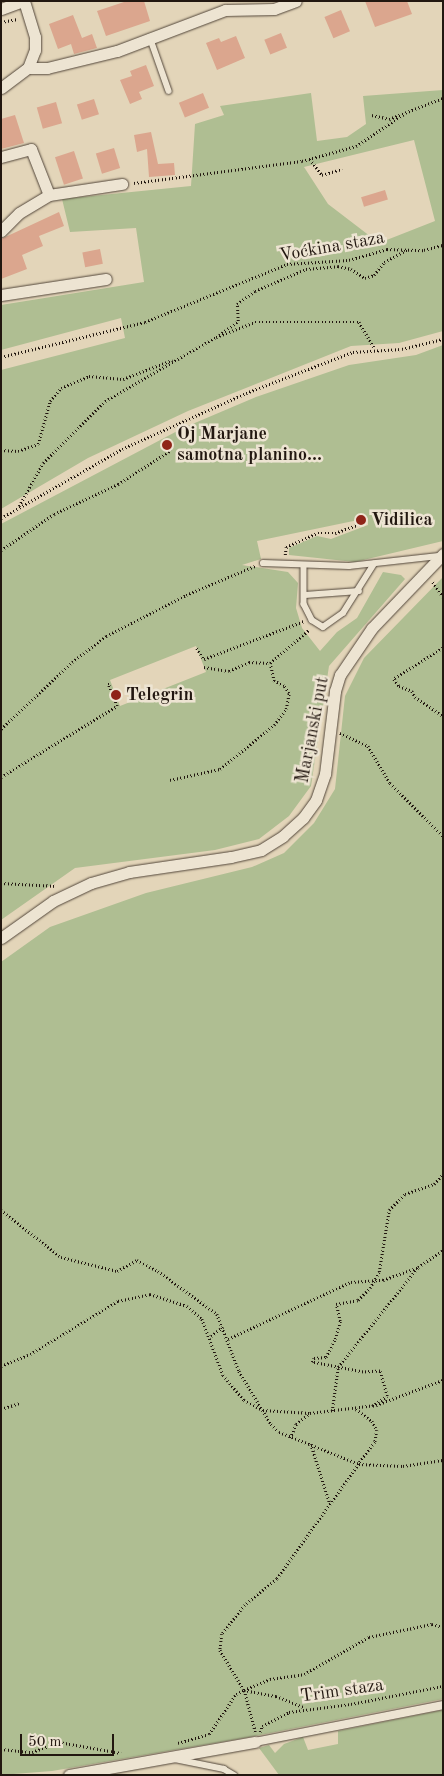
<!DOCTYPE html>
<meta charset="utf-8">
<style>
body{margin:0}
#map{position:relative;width:444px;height:1776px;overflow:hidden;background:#e3d5b9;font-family:"Old Standard TT",serif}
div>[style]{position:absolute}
.green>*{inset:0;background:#afbe92}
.building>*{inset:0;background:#dba68e;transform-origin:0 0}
.path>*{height:2.5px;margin-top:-1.25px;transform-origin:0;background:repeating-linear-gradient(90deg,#221710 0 1px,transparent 0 3.5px)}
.roads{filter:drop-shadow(0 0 1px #52463a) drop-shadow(0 0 1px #52463a)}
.service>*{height:5.5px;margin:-2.75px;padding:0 2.75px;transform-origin:2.75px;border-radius:2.75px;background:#ede4d2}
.pedestrian>*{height:8px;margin:-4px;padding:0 4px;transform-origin:4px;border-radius:4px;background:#ede4d2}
.minor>*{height:11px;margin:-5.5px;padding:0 5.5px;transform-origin:5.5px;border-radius:5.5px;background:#ede4d2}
.dots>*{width:14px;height:14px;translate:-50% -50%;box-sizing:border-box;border:2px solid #ede4d2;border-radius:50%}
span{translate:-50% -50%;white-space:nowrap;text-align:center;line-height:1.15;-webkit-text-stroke:5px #ede4d2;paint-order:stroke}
.street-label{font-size:18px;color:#221710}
.poi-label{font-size:18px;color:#221710;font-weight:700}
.left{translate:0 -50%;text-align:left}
.frame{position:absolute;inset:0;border:2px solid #221710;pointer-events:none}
.scale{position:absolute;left:20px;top:1734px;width:94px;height:22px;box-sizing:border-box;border:2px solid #221710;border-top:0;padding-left:6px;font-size:15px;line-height:18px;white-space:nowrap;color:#221710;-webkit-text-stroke:4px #ede4d2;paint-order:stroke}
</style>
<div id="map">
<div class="green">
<div style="clip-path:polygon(evenodd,443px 90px,443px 331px,399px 343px,351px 346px,188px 411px,88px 458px,1px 509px,1px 370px,125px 338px,121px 318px,1px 350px,1px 305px,144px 282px,136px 228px,70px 232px,62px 199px,191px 186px,195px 124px,224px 115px,220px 106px,311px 93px,317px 141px,347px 137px,366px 124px,363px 96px,443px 90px,414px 140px,435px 221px,379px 243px,328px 204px,304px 167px,414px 140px)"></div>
<div style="clip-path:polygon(evenodd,443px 345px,443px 541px,355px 562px,289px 555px,289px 548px,317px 536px,331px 539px,368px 525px,368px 518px,257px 541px,261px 559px,242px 565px,288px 572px,298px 583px,296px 608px,302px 628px,320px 651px,337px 632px,357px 618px,383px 572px,401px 575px,405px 579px,329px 666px,311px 786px,289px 816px,259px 839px,215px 850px,75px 868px,1px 920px,1px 524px,183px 428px,256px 397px,349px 365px,416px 355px,443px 345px,196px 646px,206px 672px,120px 706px,110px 680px,196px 646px)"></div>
<div style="clip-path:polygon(443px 577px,443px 1699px,250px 1737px,52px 1771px,1px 1775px,1px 962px,50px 927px,146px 893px,252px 867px,284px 853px,314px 823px,335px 789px,345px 696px,364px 658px)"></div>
<div style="clip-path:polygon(443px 1710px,443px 1775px,279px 1775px,259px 1748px,269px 1745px,275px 1753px,284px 1744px,303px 1737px,308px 1750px,338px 1744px,338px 1731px)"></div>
</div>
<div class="building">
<div style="clip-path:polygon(127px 1px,144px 1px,150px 21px,106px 36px,97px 11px)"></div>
<div style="clip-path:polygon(365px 1px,407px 1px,412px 14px,375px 27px)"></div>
<div style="left:341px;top:10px;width:23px;height:18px;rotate:67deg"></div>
<div style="clip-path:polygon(73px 15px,82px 38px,92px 34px,97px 48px,74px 54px,71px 44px,58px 49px,49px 24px)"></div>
<div style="left:281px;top:33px;width:16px;height:18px;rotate:68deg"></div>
<div style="clip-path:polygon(236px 36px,245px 58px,217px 70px,206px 43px,219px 38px,221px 42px)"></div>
<div style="clip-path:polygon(146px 65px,154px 86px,139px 92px,142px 99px,130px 104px,120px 80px,132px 76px,130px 71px)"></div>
<div style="left:203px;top:93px;width:16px;height:26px;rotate:68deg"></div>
<div style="left:94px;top:99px;width:16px;height:18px;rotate:72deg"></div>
<div style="left:56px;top:102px;width:22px;height:20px;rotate:74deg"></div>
<div style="clip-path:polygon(15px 115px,24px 143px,1px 149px,1px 119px)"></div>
<div style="clip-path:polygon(151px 132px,158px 164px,174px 163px,175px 175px,149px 177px,147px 149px,137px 152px,134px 135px)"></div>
<div style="left:114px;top:148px;width:21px;height:19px;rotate:73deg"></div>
<div style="left:74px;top:151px;width:29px;height:20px;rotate:72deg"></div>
<div style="left:385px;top:190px;width:10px;height:25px;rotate:73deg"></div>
<div style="clip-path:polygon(59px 212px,64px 226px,39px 236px,43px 246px,22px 255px,27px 269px,1px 279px,1px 239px)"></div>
<div style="left:100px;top:249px;width:15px;height:18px;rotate:79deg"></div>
</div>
<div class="path">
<div style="left:1px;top:22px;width:17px;rotate:-10deg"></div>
<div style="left:372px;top:115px;width:17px;rotate:13deg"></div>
<div style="left:389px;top:119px;width:58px;rotate:-21.3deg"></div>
<div style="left:310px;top:159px;width:20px;rotate:53deg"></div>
<div style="left:322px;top:175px;width:21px;rotate:-17deg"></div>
<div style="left:134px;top:183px;width:169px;rotate:-7.5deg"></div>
<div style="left:302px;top:161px;width:56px;rotate:-15.5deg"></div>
<div style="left:356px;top:146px;width:58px;rotate:-33.7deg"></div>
<div style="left:219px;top:335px;width:24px;rotate:-36deg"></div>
<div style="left:238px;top:321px;width:17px;rotate:-93deg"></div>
<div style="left:237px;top:304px;width:22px;rotate:-36deg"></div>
<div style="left:255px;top:291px;width:56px;rotate:-23.3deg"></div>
<div style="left:306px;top:269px;width:32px;rotate:-5deg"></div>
<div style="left:338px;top:266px;width:13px;rotate:13deg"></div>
<div style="left:351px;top:269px;width:17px;rotate:33deg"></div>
<div style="left:365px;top:278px;width:9px;rotate:-18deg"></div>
<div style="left:374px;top:275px;width:16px;rotate:-52deg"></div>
<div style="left:384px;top:262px;width:26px;rotate:-28deg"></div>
<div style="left:1px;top:357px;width:148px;rotate:-13.7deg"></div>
<div style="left:145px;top:322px;width:153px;rotate:-22.2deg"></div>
<div style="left:287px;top:264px;width:62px;rotate:-3.7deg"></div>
<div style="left:349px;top:260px;width:40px;rotate:-16deg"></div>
<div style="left:387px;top:249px;width:37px;rotate:2deg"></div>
<div style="left:424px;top:250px;width:20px;rotate:-15deg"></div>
<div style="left:1px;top:450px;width:17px;rotate:3deg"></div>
<div style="left:18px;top:451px;width:21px;rotate:-19deg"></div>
<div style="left:38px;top:444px;width:45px;rotate:-74.4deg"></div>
<div style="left:50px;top:401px;width:17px;rotate:-50deg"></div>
<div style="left:61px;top:388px;width:30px;rotate:-23deg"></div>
<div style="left:89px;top:376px;width:34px;rotate:5deg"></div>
<div style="left:123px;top:379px;width:53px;rotate:-21.2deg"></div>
<div style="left:19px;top:506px;width:49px;rotate:-60.8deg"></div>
<div style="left:43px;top:463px;width:88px;rotate:-45deg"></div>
<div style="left:105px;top:401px;width:128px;rotate:-30deg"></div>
<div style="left:216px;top:337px;width:42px;rotate:-21deg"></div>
<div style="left:255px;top:322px;width:104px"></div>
<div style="left:359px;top:322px;width:31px;rotate:59deg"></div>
<div style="left:1px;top:518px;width:139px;rotate:-29.7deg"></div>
<div style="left:122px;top:449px;width:136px;rotate:-24.3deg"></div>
<div style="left:246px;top:393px;width:115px;rotate:-21deg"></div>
<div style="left:353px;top:352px;width:49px;rotate:-3.5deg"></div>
<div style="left:402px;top:349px;width:42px;rotate:-13.7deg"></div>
<div style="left:1px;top:550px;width:64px;rotate:-34.2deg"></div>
<div style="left:54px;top:514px;width:71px;rotate:-25.1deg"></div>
<div style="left:118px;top:484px;width:63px;rotate:-32.7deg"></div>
<div style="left:285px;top:555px;width:8px;rotate:-83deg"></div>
<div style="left:286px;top:547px;width:35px;rotate:-24deg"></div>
<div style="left:318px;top:533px;width:17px"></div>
<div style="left:335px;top:533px;width:29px;rotate:-20deg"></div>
<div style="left:362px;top:523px;width:3px;rotate:-108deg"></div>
<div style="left:433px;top:582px;width:18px;rotate:56deg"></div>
<div style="left:197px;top:648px;width:13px;rotate:58deg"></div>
<div style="left:204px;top:659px;width:107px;rotate:-20.8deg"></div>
<div style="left:443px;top:648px;width:58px;rotate:147.7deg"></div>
<div style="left:394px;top:679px;width:9px;rotate:54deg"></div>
<div style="left:399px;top:686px;width:14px;rotate:21deg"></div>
<div style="left:412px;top:691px;width:7px;rotate:63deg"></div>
<div style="left:415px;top:697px;width:34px;rotate:34deg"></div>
<div style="left:204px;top:667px;width:25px;rotate:9deg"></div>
<div style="left:229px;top:671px;width:22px;rotate:-24deg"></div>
<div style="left:249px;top:662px;width:21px;rotate:3deg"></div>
<div style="left:270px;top:663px;width:52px;rotate:-40.4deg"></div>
<div style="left:1px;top:729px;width:98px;rotate:-43.3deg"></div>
<div style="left:72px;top:662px;width:43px;rotate:-37.4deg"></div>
<div style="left:106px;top:636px;width:90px;rotate:-27.1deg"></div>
<div style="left:186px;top:595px;width:75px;rotate:-22.8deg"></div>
<div style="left:340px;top:733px;width:31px;rotate:25deg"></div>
<div style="left:368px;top:746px;width:43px;rotate:59.3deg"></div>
<div style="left:390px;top:783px;width:75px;rotate:45deg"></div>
<div style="left:1px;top:777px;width:136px;rotate:-31.5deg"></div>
<div style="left:117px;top:706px;width:24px;rotate:-112deg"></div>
<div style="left:108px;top:684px;width:3px"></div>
<div style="left:170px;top:780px;width:51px;rotate:-12.4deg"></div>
<div style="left:220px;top:769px;width:70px;rotate:-39.2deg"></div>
<div style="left:274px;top:725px;width:20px;rotate:-53deg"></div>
<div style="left:286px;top:709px;width:16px;rotate:-79deg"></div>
<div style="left:289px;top:693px;width:9px;rotate:-126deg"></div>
<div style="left:284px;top:686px;width:11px;rotate:-153deg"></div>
<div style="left:274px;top:681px;width:18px;rotate:-103deg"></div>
<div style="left:1px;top:883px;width:56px;rotate:3.1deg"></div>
<div style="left:1px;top:1210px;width:76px;rotate:38.1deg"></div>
<div style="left:61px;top:1257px;width:58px;rotate:14deg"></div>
<div style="left:117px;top:1271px;width:23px;rotate:-29deg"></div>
<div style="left:137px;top:1260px;width:24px;rotate:28deg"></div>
<div style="left:158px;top:1271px;width:73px;rotate:36.1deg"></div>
<div style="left:217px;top:1314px;width:61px;rotate:68.9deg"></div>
<div style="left:239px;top:1371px;width:62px;rotate:58.9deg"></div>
<div style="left:271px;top:1424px;width:11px;rotate:45deg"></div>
<div style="left:279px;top:1432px;width:86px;rotate:21.8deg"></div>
<div style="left:359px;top:1464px;width:141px;rotate:125.5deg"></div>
<div style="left:277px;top:1579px;width:41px;rotate:140.9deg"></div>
<div style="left:245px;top:1605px;width:37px;rotate:128deg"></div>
<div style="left:222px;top:1634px;width:16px;rotate:97deg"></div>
<div style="left:220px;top:1650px;width:47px;rotate:59deg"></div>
<div style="left:244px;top:1690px;width:33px;rotate:11deg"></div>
<div style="left:276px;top:1696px;width:31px;rotate:22deg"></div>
<div style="left:211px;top:1336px;width:16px;rotate:-38deg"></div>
<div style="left:228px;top:1339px;width:136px;rotate:-24.9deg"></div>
<div style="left:351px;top:1282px;width:32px;rotate:-4deg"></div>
<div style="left:383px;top:1280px;width:37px;rotate:-20deg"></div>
<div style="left:1px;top:1366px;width:31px;rotate:-22deg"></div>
<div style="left:30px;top:1354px;width:103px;rotate:-31.1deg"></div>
<div style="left:118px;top:1301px;width:33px;rotate:-12deg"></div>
<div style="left:150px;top:1294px;width:39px;rotate:18deg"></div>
<div style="left:187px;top:1306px;width:20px;rotate:41deg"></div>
<div style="left:202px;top:1319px;width:60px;rotate:69.4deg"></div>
<div style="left:223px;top:1375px;width:33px;rotate:50deg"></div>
<div style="left:244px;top:1400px;width:21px;rotate:28deg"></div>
<div style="left:263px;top:1410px;width:47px;rotate:3.7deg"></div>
<div style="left:310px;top:1413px;width:66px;rotate:-6.9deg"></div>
<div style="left:376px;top:1405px;width:72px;rotate:-20.5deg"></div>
<div style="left:372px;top:1406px;width:18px;rotate:-34deg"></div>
<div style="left:387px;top:1396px;width:26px;rotate:-106deg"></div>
<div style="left:380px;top:1371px;width:17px;rotate:177deg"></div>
<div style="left:363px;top:1372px;width:52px;rotate:-168.9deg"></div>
<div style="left:312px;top:1362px;width:4px;rotate:-63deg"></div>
<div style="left:314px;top:1358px;width:12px;rotate:-5deg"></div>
<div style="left:326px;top:1357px;width:20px;rotate:-63deg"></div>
<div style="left:335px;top:1339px;width:19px;rotate:-74deg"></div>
<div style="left:340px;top:1321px;width:17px;rotate:-103deg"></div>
<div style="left:336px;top:1304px;width:22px;rotate:-10deg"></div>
<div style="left:358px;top:1300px;width:17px;rotate:-45deg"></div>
<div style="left:370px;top:1288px;width:18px;rotate:-61deg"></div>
<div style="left:379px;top:1272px;width:63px;rotate:-80.8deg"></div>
<div style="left:389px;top:1210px;width:23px;rotate:-45deg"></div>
<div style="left:405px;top:1194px;width:31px;rotate:-19deg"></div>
<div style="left:434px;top:1184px;width:13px;rotate:-48deg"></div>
<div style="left:1px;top:1409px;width:20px;rotate:-18deg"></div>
<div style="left:356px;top:1409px;width:20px;rotate:37deg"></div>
<div style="left:372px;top:1421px;width:10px;rotate:61deg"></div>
<div style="left:377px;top:1430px;width:12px;rotate:99deg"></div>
<div style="left:375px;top:1442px;width:26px;rotate:127deg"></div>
<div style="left:332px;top:1411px;width:44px;rotate:-82.2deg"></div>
<div style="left:338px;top:1367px;width:128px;rotate:-51.3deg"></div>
<div style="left:418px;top:1267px;width:30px;rotate:-34deg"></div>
<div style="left:290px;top:1438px;width:15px;rotate:-67deg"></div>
<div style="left:296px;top:1424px;width:18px;rotate:-38deg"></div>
<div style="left:311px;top:1444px;width:63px;rotate:72.4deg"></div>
<div style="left:359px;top:1464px;width:44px;rotate:2.6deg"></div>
<div style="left:403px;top:1466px;width:40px;rotate:-8.5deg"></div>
<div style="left:255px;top:1732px;width:43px;rotate:-104.7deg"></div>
<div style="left:244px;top:1690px;width:28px;rotate:-23deg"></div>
<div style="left:270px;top:1679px;width:34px;rotate:-8deg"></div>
<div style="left:304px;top:1674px;width:75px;rotate:-29.6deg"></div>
<div style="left:369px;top:1637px;width:64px;rotate:-11.7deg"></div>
<div style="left:432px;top:1624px;width:11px;rotate:15deg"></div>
<div style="left:260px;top:1732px;width:6px;rotate:-72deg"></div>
<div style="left:262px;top:1726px;width:30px;rotate:-27deg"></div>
<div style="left:289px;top:1712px;width:63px;rotate:-7.4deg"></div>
<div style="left:351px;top:1704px;width:94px;rotate:-11.1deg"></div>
<div style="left:178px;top:1743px;width:32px;rotate:-16deg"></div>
<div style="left:209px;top:1734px;width:48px;rotate:-56deg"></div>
<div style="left:236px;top:1694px;width:9px;rotate:-27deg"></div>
<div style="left:1px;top:1749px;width:31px;rotate:6deg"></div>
<div style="left:32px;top:1752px;width:29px;rotate:-20deg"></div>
<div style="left:59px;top:1742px;width:63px;rotate:10.1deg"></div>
</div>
<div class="roads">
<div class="service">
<div style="left:150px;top:37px;width:57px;rotate:70.6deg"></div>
<div style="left:263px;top:563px;width:86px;rotate:2deg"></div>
<div style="left:349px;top:566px;width:90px;rotate:-6.4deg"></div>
<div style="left:304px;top:566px;width:38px;rotate:90deg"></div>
<div style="left:304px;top:604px;width:18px;rotate:63deg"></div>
<div style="left:312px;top:620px;width:13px;rotate:32deg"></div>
<div style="left:323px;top:627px;width:24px;rotate:-35deg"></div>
<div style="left:343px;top:613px;width:58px;rotate:-57.7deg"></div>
<div style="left:305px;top:595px;width:54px;rotate:-4.2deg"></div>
<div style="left:175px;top:1759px;width:50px;rotate:11.5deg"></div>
<div style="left:224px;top:1769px;width:12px;rotate:31deg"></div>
</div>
<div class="pedestrian">
<div style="left:255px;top:1742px;width:192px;rotate:-11.1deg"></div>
</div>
<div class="minor">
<div style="left:1px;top:9px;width:23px;rotate:-20deg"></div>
<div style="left:28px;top:68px;width:19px"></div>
<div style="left:47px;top:68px;width:72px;rotate:-13.7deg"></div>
<div style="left:117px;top:51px;width:116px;rotate:-20.8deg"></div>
<div style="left:225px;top:10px;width:49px;rotate:-1.2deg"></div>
<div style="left:274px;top:9px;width:23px;rotate:-20deg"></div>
<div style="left:1px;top:88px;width:34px;rotate:-37deg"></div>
<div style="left:28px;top:68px;width:19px;rotate:-69deg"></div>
<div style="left:35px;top:50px;width:13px;rotate:-90deg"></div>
<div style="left:35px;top:37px;width:38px;rotate:-107deg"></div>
<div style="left:1px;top:157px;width:31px;rotate:-15deg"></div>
<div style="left:31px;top:149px;width:49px;rotate:68.6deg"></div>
<div style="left:1px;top:231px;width:25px;rotate:-45deg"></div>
<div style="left:19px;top:213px;width:35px;rotate:-31deg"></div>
<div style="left:49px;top:195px;width:74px;rotate:-8.6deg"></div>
<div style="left:1px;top:295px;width:106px;rotate:-8.7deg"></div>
<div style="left:1px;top:938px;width:64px;rotate:-35.4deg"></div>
<div style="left:53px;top:901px;width:42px;rotate:-25.3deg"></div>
<div style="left:91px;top:883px;width:40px;rotate:-16deg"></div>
<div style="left:129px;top:872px;width:103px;rotate:-8.4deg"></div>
<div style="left:231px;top:857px;width:31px;rotate:-13deg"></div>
<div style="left:261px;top:850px;width:26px;rotate:-32deg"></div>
<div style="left:283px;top:836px;width:27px;rotate:-42deg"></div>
<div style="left:303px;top:818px;width:22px;rotate:-54deg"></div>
<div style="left:316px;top:800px;width:28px;rotate:-71deg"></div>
<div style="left:325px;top:774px;width:84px;rotate:-83.1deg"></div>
<div style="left:335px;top:691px;width:17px;rotate:-73deg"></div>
<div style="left:340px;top:675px;width:57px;rotate:-55.8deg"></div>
<div style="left:372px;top:628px;width:103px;rotate:-46.2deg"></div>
<div style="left:69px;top:1775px;width:189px;rotate:-10.1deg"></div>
</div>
</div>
<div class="dots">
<div style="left:167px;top:445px;background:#8f2418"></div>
<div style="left:361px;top:520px;background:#8f2418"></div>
<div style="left:116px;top:695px;background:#8f2418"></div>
</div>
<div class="street-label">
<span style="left:332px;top:247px;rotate:-10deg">Voćkina staza</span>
<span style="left:313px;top:730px;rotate:-79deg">Marjanski put</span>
<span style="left:342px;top:1691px;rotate:-8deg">Trim staza</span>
</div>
<div class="poi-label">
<span class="left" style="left:177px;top:445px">Oj Marjane<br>samotna planino...</span>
<span class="left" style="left:371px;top:520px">Vidilica</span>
<span class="left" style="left:126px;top:695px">Telegrin</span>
</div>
<div class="frame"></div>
<div class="scale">50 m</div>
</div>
